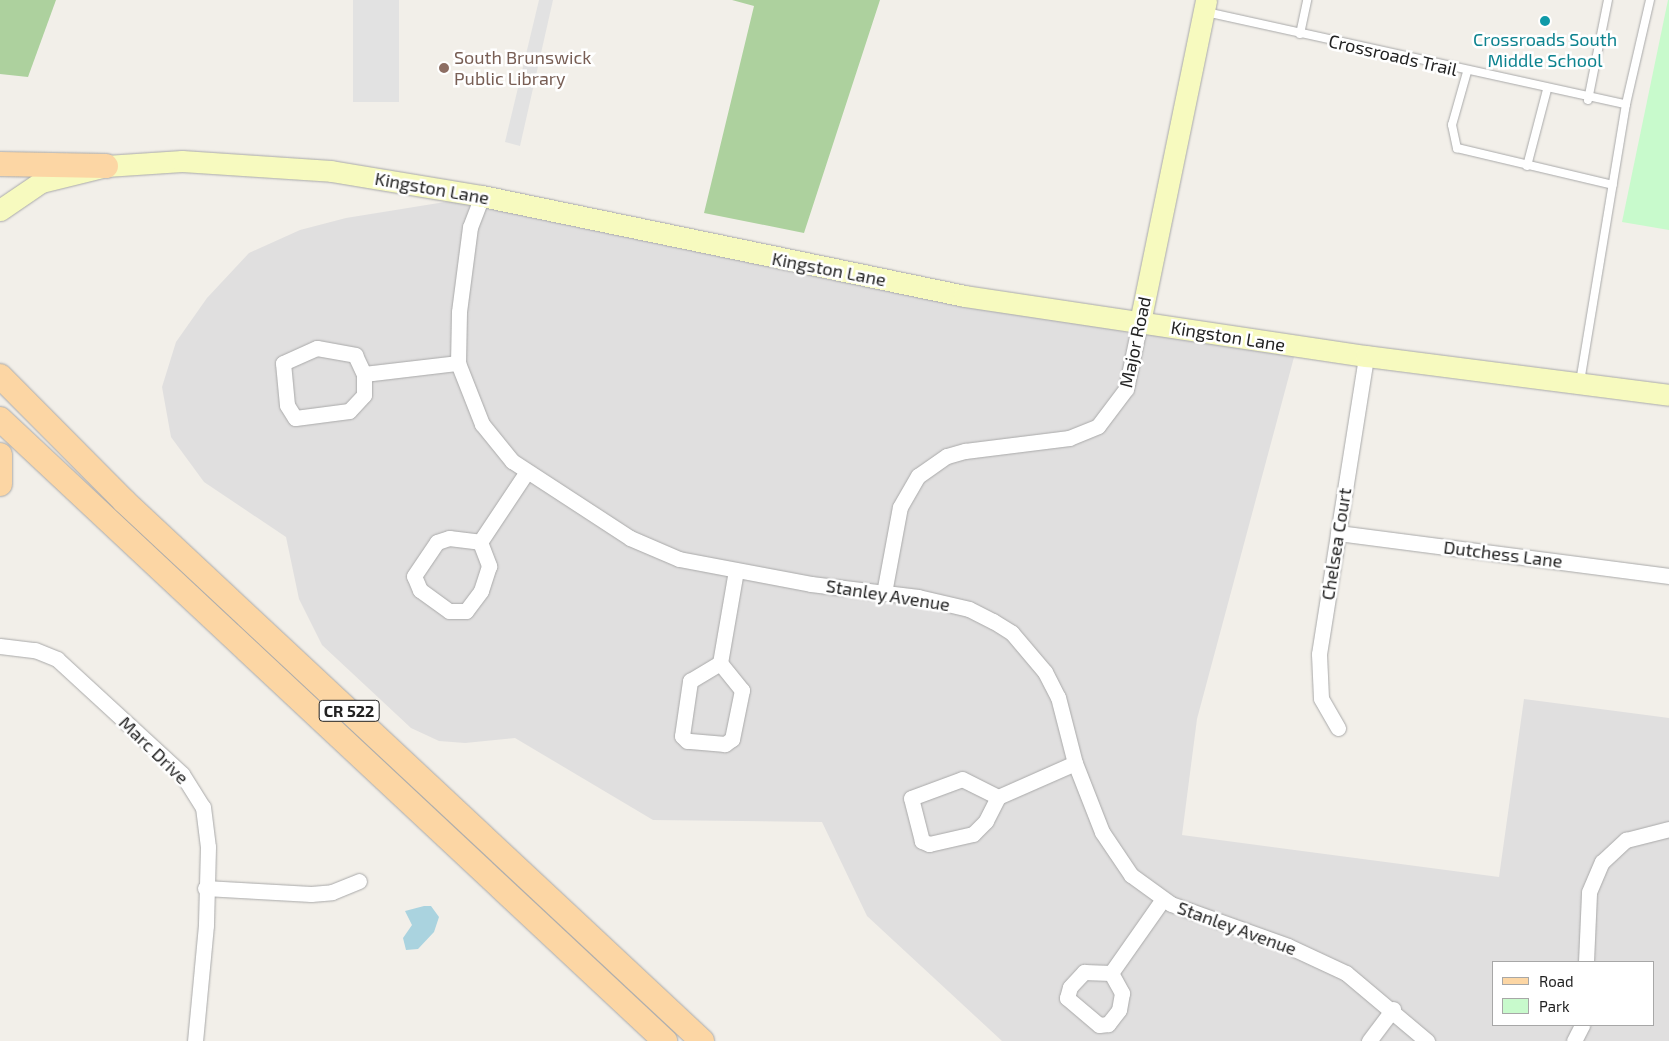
<!DOCTYPE html>
<style>
body{margin:0}
#map{position:relative;width:1669px;height:1041px;overflow:hidden;background:#f2efe9;font-family:"Exo 2",sans-serif}
div>[style]{position:absolute}
.residential>*{inset:0;background:#e0dfdf}
.forest>*{inset:0;background:#add19e}
.park>*{inset:0;background:#c8facc}
.parking>*{inset:0;background:#e2e2e2;transform-origin:0 0}
.water>*{inset:0;background:#aad3df}
.roads{filter:drop-shadow(0 0 1px #a9a9a9) drop-shadow(0 0 1px #a9a9a9)}
.lane>*{height:8px;margin:-4px;padding:0 4px;transform-origin:4px;border-radius:4px;background:#fff}
.street>*{height:15px;margin:-7.5px;padding:0 7.5px;transform-origin:7.5px;border-radius:7.5px;background:#fff}
.secondary>*{height:21px;margin:-10.5px;padding:0 10.5px;transform-origin:10.5px;border-radius:10.5px;background:#f7fabf}
.primary>*{height:24px;margin:-12px;padding:0 12px;transform-origin:12px;border-radius:12px;background:#fcd6a4}
.dots>*{width:14px;height:14px;translate:-50% -50%;box-sizing:border-box;border:2px solid #fff;border-radius:50%}
span{translate:-50% -50%;white-space:nowrap;text-align:center;line-height:1.15;-webkit-text-stroke:5px #fff;paint-order:stroke}
.shield-label span{padding:1px 4px;background:#fff;border:1px solid;border-radius:4px;-webkit-text-stroke-width:0}
.shield-label{font-size:16px;color:#222;font-weight:700}
.culture-label{font-size:18px;color:#0d838f}
.street-label{font-size:18px;color:#222}
.education-label{font-size:18px;color:#785e54}
.left{translate:0 -50%;text-align:left}
.legend{position:absolute;left:1492px;top:961px;width:162px;height:65px;box-sizing:border-box;background:#fff;border:1px solid #a7a7a7;margin:0;padding:6px 9px;list-style:none;font-size:15px;color:#222}
.legend li{display:flex;align-items:center;gap:10px;height:25px}
.legend b{width:25px;border:1px solid #a7a7a7}
</style>
<div id="map">
<div class="residential">
<div style="clip-path:polygon(evenodd,482px 196px,964px 296px,1297px 346px,1197px 719px,1182px 835px,1499px 877px,1524px 699px,1669px 718px,1669px 1041px,1002px 1041px,867px 916px,822px 822px,653px 820px,515px 738px,465px 743px,439px 741px,411px 728px,322px 645px,299px 599px,286px 537px,204px 482px,171px 437px,162px 387px,176px 342px,207px 298px,249px 253px,300px 230px,346px 218px,482px 196px,1493px 962px,1653px 962px,1653px 1025px,1493px 1025px,1493px 962px)"></div>
</div>
<div class="forest">
<div style="clip-path:polygon(0 0,56px 0,28px 77px,0 74px)"></div>
<div style="clip-path:polygon(732px 0,880px 0,804px 233px,704px 213px,754px 6px)"></div>
</div>
<div class="park">
<div style="clip-path:polygon(1668px 0,1669px 0,1669px 230px,1622px 222px)"></div>
</div>
<div class="parking">
<div style="left:353px;top:0;width:46px;height:102px"></div>
<div style="clip-path:polygon(539px 0,553px 0,520px 146px,505px 142px)"></div>
</div>
<div class="water">
<div style="clip-path:polygon(424px 906px,431px 906px,439px 917px,434px 932px,418px 949px,406px 950px,403px 938px,412px 925px,405px 911px)"></div>
</div>
<div class="roads">
<div class="lane">
<div style="left:1206px;top:12px;width:430px;rotate:12.4deg"></div>
<div style="left:1300px;top:34px;width:35px;rotate:-78deg"></div>
<div style="left:1467px;top:72px;width:55px;rotate:105.8deg"></div>
<div style="left:1452px;top:125px;width:24px;rotate:78deg"></div>
<div style="left:1457px;top:148px;width:160px;rotate:13.3deg"></div>
<div style="left:1588px;top:100px;width:102px;rotate:-78.7deg"></div>
<div style="left:1527px;top:166px;width:79px;rotate:-75.3deg"></div>
<div style="left:1580px;top:382px;width:282px;rotate:-80.6deg"></div>
<div style="left:1626px;top:104px;width:107px;rotate:-77deg"></div>
</div>
<div class="street">
<div style="left:482px;top:196px;width:33px;rotate:111deg"></div>
<div style="left:470px;top:227px;width:86px;rotate:97.4deg"></div>
<div style="left:459px;top:312px;width:51px;rotate:91.1deg"></div>
<div style="left:458px;top:363px;width:66px;rotate:68.5deg"></div>
<div style="left:482px;top:424px;width:48px;rotate:51deg"></div>
<div style="left:512px;top:461px;width:141px;rotate:33.1deg"></div>
<div style="left:630px;top:538px;width:53px;rotate:23.2deg"></div>
<div style="left:679px;top:559px;width:134px;rotate:10.7deg"></div>
<div style="left:811px;top:584px;width:108px;rotate:6.9deg"></div>
<div style="left:918px;top:597px;width:52px;rotate:13.2deg"></div>
<div style="left:969px;top:609px;width:27px;rotate:27deg"></div>
<div style="left:993px;top:621px;width:22px;rotate:32deg"></div>
<div style="left:1012px;top:633px;width:51px;rotate:49.8deg"></div>
<div style="left:1045px;top:672px;width:28px;rotate:63deg"></div>
<div style="left:1058px;top:697px;width:68px;rotate:75.6deg"></div>
<div style="left:1075px;top:763px;width:74px;rotate:68.6deg"></div>
<div style="left:1102px;top:832px;width:52px;rotate:56deg"></div>
<div style="left:1131px;top:875px;width:49px;rotate:35.9deg"></div>
<div style="left:1171px;top:904px;width:124px;rotate:19.7deg"></div>
<div style="left:1288px;top:946px;width:64px;rotate:25deg"></div>
<div style="left:1346px;top:973px;width:106px;rotate:40deg"></div>
<div style="left:317px;top:348px;width:39px;rotate:10deg"></div>
<div style="left:355px;top:355px;width:21px;rotate:65deg"></div>
<div style="left:364px;top:374px;width:21px;rotate:90deg"></div>
<div style="left:364px;top:395px;width:22px;rotate:133deg"></div>
<div style="left:349px;top:411px;width:54px;rotate:172.6deg"></div>
<div style="left:295px;top:418px;width:15px;rotate:-122deg"></div>
<div style="left:287px;top:405px;width:42px;rotate:-95.4deg"></div>
<div style="left:283px;top:363px;width:37px;rotate:-24deg"></div>
<div style="left:364px;top:374px;width:95px;rotate:-6.7deg"></div>
<div style="left:1338px;top:533px;width:334px;rotate:7.4deg"></div>
<div style="left:449px;top:538px;width:31px;rotate:7deg"></div>
<div style="left:480px;top:542px;width:26px;rotate:69deg"></div>
<div style="left:489px;top:566px;width:26px;rotate:108deg"></div>
<div style="left:481px;top:591px;width:25px;rotate:127deg"></div>
<div style="left:466px;top:611px;width:17px;rotate:180deg"></div>
<div style="left:449px;top:611px;width:36px;rotate:-144deg"></div>
<div style="left:420px;top:590px;width:15px;rotate:-113deg"></div>
<div style="left:414px;top:576px;width:41px;rotate:-55.9deg"></div>
<div style="left:437px;top:542px;width:13px;rotate:-18deg"></div>
<div style="left:480px;top:542px;width:83px;rotate:-56.3deg"></div>
<div style="left:884px;top:593px;width:87px;rotate:-79.5deg"></div>
<div style="left:900px;top:507px;width:36px;rotate:-60deg"></div>
<div style="left:918px;top:476px;width:35px;rotate:-35deg"></div>
<div style="left:947px;top:456px;width:19px;rotate:-16deg"></div>
<div style="left:965px;top:451px;width:105px;rotate:-7.1deg"></div>
<div style="left:1069px;top:438px;width:31px;rotate:-22deg"></div>
<div style="left:1098px;top:426px;width:46px;rotate:-52.9deg"></div>
<div style="left:1126px;top:389px;width:68px;rotate:-78.2deg"></div>
<div style="left:0;top:646px;width:35px;rotate:7deg"></div>
<div style="left:35px;top:650px;width:24px;rotate:22deg"></div>
<div style="left:57px;top:659px;width:170px;rotate:42.6deg"></div>
<div style="left:182px;top:774px;width:39px;rotate:58deg"></div>
<div style="left:203px;top:807px;width:40px;rotate:82.9deg"></div>
<div style="left:208px;top:847px;width:78px;rotate:91.5deg"></div>
<div style="left:206px;top:925px;width:117px;rotate:95.4deg"></div>
<div style="left:720px;top:663px;width:35px;rotate:51deg"></div>
<div style="left:742px;top:690px;width:50px;rotate:101.5deg"></div>
<div style="left:732px;top:739px;width:9px;rotate:144deg"></div>
<div style="left:725px;top:744px;width:38px;rotate:-175deg"></div>
<div style="left:687px;top:741px;width:7px;rotate:-135deg"></div>
<div style="left:682px;top:736px;width:56px;rotate:-81.7deg"></div>
<div style="left:690px;top:681px;width:35px;rotate:-31deg"></div>
<div style="left:720px;top:663px;width:94px;rotate:-80.2deg"></div>
<div style="left:1338px;top:728px;width:34px;rotate:-120deg"></div>
<div style="left:1321px;top:698px;width:44px;rotate:-92.6deg"></div>
<div style="left:1319px;top:654px;width:302px;rotate:-81deg"></div>
<div style="left:962px;top:779px;width:40px;rotate:26.6deg"></div>
<div style="left:998px;top:797px;width:27px;rotate:117deg"></div>
<div style="left:986px;top:821px;width:18px;rotate:135deg"></div>
<div style="left:973px;top:834px;width:45px;rotate:167.2deg"></div>
<div style="left:929px;top:844px;width:8px;rotate:-157deg"></div>
<div style="left:922px;top:841px;width:44px;rotate:-104.3deg"></div>
<div style="left:911px;top:798px;width:54px;rotate:-20.4deg"></div>
<div style="left:998px;top:797px;width:84px;rotate:-23.8deg"></div>
<div style="left:205px;top:888px;width:106px;rotate:3.2deg"></div>
<div style="left:311px;top:894px;width:21px;rotate:-5deg"></div>
<div style="left:332px;top:892px;width:29px;rotate:-22deg"></div>
<div style="left:1586px;top:962px;width:70px;rotate:-87.5deg"></div>
<div style="left:1589px;top:892px;width:33px;rotate:-67deg"></div>
<div style="left:1602px;top:862px;width:33px;rotate:-43deg"></div>
<div style="left:1626px;top:840px;width:44px;rotate:-14.3deg"></div>
<div style="left:1084px;top:972px;width:27px;rotate:2deg"></div>
<div style="left:1111px;top:973px;width:23px;rotate:61deg"></div>
<div style="left:1122px;top:993px;width:17px;rotate:100deg"></div>
<div style="left:1119px;top:1010px;width:18px;rotate:128deg"></div>
<div style="left:1108px;top:1024px;width:9px;rotate:174deg"></div>
<div style="left:1099px;top:1025px;width:42px;rotate:-139.8deg"></div>
<div style="left:1067px;top:998px;width:11px;rotate:-75deg"></div>
<div style="left:1070px;top:987px;width:21px;rotate:-47deg"></div>
<div style="left:1111px;top:973px;width:90px;rotate:-54.9deg"></div>
<div style="left:1369px;top:1041px;width:40px;rotate:-53deg"></div>
<div style="left:1574px;top:1041px;width:18px;rotate:-63deg"></div>
</div>
<div class="secondary">
<div style="left:0;top:210px;width:50px;rotate:-34.3deg"></div>
<div style="left:41px;top:182px;width:67px;rotate:-13.8deg"></div>
<div style="left:106px;top:166px;width:76px;rotate:-3.8deg"></div>
<div style="left:182px;top:161px;width:149px;rotate:3.8deg"></div>
<div style="left:331px;top:171px;width:153px;rotate:9.4deg"></div>
<div style="left:482px;top:196px;width:492px;rotate:11.7deg"></div>
<div style="left:964px;top:296px;width:406px;rotate:8.5deg"></div>
<div style="left:1366px;top:356px;width:305px;rotate:7.3deg"></div>
<div style="left:1140px;top:322px;width:329px;rotate:-78.4deg"></div>
</div>
<div class="primary">
<div style="left:0;top:164px;width:106px;rotate:1.1deg"></div>
<div style="left:0;top:376px;width:176px;rotate:45.2deg"></div>
<div style="left:124px;top:501px;width:791px;rotate:43.05deg"></div>
<div style="left:0;top:419px;width:911px;rotate:43.09deg"></div>
<div style="left:0;top:455px;width:29px;rotate:90deg"></div>
</div>
</div>
<div class="dots">
<div style="left:1545px;top:21px;background:#0f9aa8"></div>
<div style="left:444px;top:68px;background:#8d6e63"></div>
</div>
<div class="shield-label">
<span style="left:349px;top:711px">CR 522</span>
</div>
<div class="culture-label">
<span style="left:1545px;top:50px">Crossroads South<br>Middle School</span>
</div>
<div class="street-label">
<span style="left:1393px;top:55px;rotate:13deg">Crossroads Trail</span>
<span style="left:432px;top:188px;rotate:10deg">Kingston Lane</span>
<span style="left:829px;top:269px;rotate:11deg">Kingston Lane</span>
<span style="left:1228px;top:336px;rotate:9deg">Kingston Lane</span>
<span style="left:1135px;top:342px;rotate:-78deg">Major Road</span>
<span style="left:1336px;top:544px;rotate:-81deg">Chelsea Court</span>
<span style="left:1503px;top:554px;rotate:7deg">Dutchess Lane</span>
<span style="left:888px;top:595px;rotate:9deg">Stanley Avenue</span>
<span style="left:154px;top:750px;rotate:44deg">Marc Drive</span>
<span style="left:1237px;top:928px;rotate:20deg">Stanley Avenue</span>
</div>
<div class="education-label">
<span class="left" style="left:454px;top:68px">South Brunswick<br>Public Library</span>
</div>
<ul class="legend">
<li><b style="height:6px;background:#fcd6a4"></b>Road</li>
<li><b style="height:14px;background:#c8facc"></b>Park</li>
</ul>
</div>
